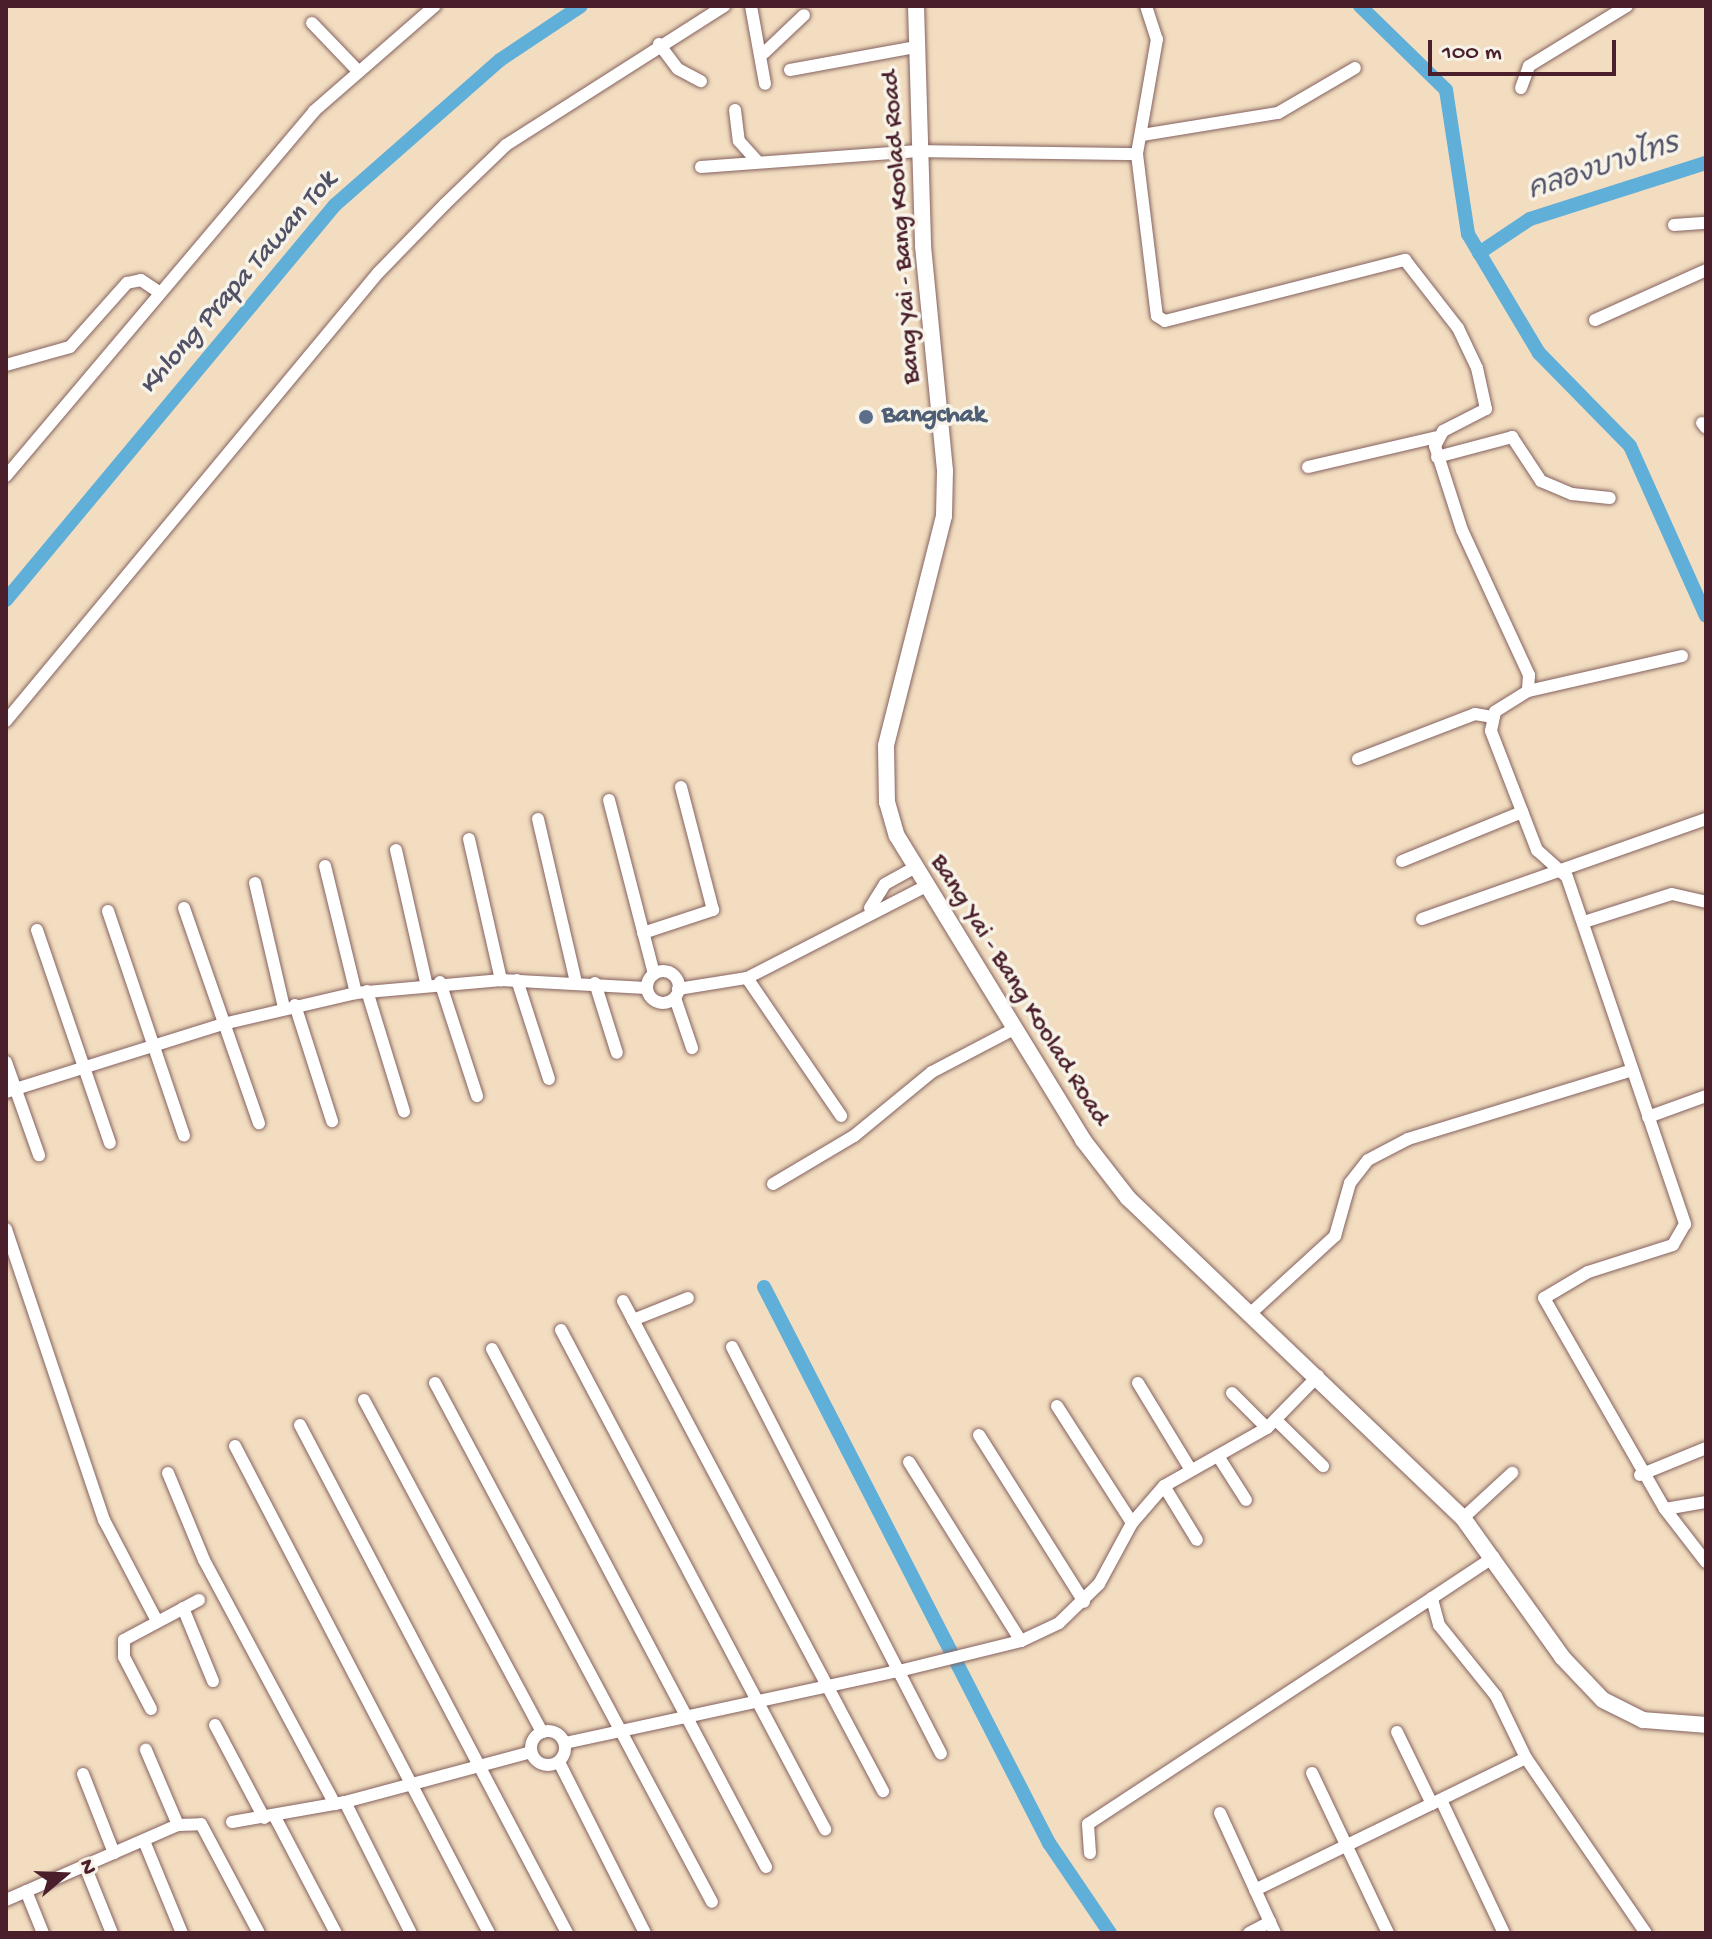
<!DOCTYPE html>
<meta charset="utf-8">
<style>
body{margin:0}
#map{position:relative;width:1712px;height:1939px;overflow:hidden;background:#f2ddc0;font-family:"Gochi Hand","Playpen Sans Thai",sans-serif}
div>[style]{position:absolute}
.canal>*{height:14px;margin:-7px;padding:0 7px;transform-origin:7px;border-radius:7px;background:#5fafd9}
.roads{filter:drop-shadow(0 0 2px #85625f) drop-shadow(0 0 2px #85625f)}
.minor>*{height:12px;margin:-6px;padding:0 6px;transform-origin:6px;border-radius:6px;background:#fff}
.minor>.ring{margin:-6px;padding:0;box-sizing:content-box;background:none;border:12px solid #fff;border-radius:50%}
.tertiary>*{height:16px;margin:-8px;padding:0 8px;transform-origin:8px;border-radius:8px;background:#fff}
.dots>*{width:22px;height:22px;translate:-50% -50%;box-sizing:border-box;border:4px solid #f7f3e8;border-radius:50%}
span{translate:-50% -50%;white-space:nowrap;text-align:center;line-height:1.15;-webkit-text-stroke:7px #f7f3e8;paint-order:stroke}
.street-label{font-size:26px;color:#4a1f2b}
.service-label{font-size:26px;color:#4e5e75;font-weight:700}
.left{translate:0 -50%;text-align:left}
.water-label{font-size:28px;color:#515168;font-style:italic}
.frame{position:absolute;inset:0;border:8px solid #4a1f2b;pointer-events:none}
.north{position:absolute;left:24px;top:1835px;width:80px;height:80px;-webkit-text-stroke:6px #f7f3e8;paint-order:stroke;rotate:71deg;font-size:22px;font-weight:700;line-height:32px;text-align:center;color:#4a1f2b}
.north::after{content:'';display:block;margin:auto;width:28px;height:36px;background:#4a1f2b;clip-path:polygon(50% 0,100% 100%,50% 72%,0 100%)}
.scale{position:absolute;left:1428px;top:40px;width:188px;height:36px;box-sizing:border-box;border:4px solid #4a1f2b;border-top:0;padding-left:10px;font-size:24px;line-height:28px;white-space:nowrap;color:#4a1f2b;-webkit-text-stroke:6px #f7f3e8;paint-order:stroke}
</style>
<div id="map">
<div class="canal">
<div style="left:1360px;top:6px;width:120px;rotate:44.3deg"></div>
<div style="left:1446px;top:90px;width:146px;rotate:81.3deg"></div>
<div style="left:1468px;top:234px;width:139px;rotate:59.2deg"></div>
<div style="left:1539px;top:353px;width:130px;rotate:45.6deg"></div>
<div style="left:1630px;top:446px;width:186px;rotate:65.9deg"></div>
<div style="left:1479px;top:253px;width:61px;rotate:-33.7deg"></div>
<div style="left:1530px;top:219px;width:185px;rotate:-17.7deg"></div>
<div style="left:6px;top:600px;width:514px;rotate:-50.21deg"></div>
<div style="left:335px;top:205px;width:220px;rotate:-41.3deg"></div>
<div style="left:500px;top:60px;width:97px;rotate:-33.7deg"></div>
<div style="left:764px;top:1287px;width:625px;rotate:62.86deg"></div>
<div style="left:1049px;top:1843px;width:109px;rotate:55.9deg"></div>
</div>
<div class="roads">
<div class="minor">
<div style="left:751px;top:6px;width:79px;rotate:79.8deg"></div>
<div style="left:1146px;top:6px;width:35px;rotate:72deg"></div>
<div style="left:1157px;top:39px;width:117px;rotate:99.9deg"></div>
<div style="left:1137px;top:154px;width:163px;rotate:83deg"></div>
<div style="left:1157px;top:316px;width:9px;rotate:32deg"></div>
<div style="left:1165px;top:321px;width:248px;rotate:-14.3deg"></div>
<div style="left:1405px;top:260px;width:86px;rotate:52.1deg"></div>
<div style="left:1458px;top:328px;width:44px;rotate:64.6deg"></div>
<div style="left:1477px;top:368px;width:42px;rotate:77.6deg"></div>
<div style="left:1486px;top:409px;width:48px;rotate:152.9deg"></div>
<div style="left:1443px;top:431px;width:17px;rotate:118deg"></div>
<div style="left:1435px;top:446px;width:88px;rotate:72.2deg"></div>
<div style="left:1462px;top:530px;width:160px;rotate:65.2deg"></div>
<div style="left:1529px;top:675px;width:16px;rotate:94deg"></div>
<div style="left:1528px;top:691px;width:39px;rotate:148deg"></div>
<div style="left:1495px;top:712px;width:19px;rotate:102deg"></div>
<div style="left:1491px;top:731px;width:128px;rotate:68.9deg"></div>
<div style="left:1537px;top:850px;width:40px;rotate:42deg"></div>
<div style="left:1567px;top:877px;width:367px;rotate:71.2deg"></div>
<div style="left:1685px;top:1224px;width:24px;rotate:120deg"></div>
<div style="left:1673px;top:1245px;width:89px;rotate:162.4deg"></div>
<div style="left:1588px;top:1272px;width:51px;rotate:149.4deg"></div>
<div style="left:1544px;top:1298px;width:243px;rotate:60.2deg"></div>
<div style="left:1665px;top:1509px;width:42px;rotate:-9.7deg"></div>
<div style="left:312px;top:23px;width:65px;rotate:46.2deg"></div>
<div style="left:659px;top:44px;width:31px;rotate:53deg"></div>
<div style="left:678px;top:69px;width:26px;rotate:28deg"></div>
<div style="left:764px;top:53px;width:55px;rotate:-43.5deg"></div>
<div style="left:790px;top:70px;width:127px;rotate:-10.4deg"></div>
<div style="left:1521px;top:88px;width:23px;rotate:-70deg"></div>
<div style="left:1529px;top:66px;width:115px;rotate:-31.5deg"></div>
<div style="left:735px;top:110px;width:31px;rotate:83deg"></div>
<div style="left:739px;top:141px;width:28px;rotate:48deg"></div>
<div style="left:1142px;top:135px;width:138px;rotate:-9.2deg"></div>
<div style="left:1278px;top:113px;width:89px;rotate:-30.3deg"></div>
<div style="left:701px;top:167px;width:218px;rotate:-4.2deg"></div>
<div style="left:918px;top:151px;width:219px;rotate:0.8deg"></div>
<div style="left:1674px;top:225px;width:32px;rotate:-4deg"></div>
<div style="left:1595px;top:320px;width:122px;rotate:-24.2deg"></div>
<div style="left:6px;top:365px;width:66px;rotate:-15.7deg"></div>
<div style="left:70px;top:347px;width:86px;rotate:-48.3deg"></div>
<div style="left:127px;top:283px;width:14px;rotate:-12deg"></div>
<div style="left:141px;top:280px;width:22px;rotate:34deg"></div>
<div style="left:1702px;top:423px;width:6px;rotate:51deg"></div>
<div style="left:1437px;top:457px;width:78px;rotate:-14.9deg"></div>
<div style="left:1512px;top:437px;width:53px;rotate:56.6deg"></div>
<div style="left:1541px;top:481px;width:34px;rotate:23deg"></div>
<div style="left:1572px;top:494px;width:38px;rotate:6deg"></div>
<div style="left:1308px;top:467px;width:132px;rotate:-13.1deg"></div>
<div style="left:6px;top:476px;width:478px;rotate:-49.8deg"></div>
<div style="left:314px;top:111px;width:160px;rotate:-41deg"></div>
<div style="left:1528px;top:691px;width:158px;rotate:-12.8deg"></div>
<div style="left:6px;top:721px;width:582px;rotate:-50.3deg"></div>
<div style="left:378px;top:273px;width:96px;rotate:-45.8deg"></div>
<div style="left:445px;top:204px;width:85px;rotate:-44deg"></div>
<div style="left:506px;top:145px;width:259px;rotate:-32.5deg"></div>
<div style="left:1358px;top:759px;width:125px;rotate:-21deg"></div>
<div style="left:1475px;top:714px;width:17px;rotate:10deg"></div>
<div style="left:609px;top:800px;width:180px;rotate:75.5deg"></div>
<div style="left:538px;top:819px;width:167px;rotate:76.9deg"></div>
<div style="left:469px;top:839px;width:145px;rotate:77.2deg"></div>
<div style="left:396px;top:850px;width:135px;rotate:77.2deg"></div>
<div style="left:1402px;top:861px;width:130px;rotate:-22.2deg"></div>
<div style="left:325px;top:866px;width:131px;rotate:76.3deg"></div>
<div style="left:255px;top:883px;width:128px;rotate:76.9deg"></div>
<div style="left:184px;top:908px;width:228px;rotate:70.8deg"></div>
<div style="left:870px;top:908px;width:28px;rotate:-58deg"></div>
<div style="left:885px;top:884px;width:31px;rotate:-29deg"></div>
<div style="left:108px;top:911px;width:237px;rotate:71.3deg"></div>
<div style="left:1422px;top:919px;width:301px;rotate:-19.4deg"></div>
<div style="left:1584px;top:922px;width:92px;rotate:-17.7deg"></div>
<div style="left:1672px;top:894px;width:35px;rotate:13deg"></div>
<div style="left:37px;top:930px;width:225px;rotate:71.1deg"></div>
<div style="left:643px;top:933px;width:74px;rotate:-18.2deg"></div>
<div style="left:713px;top:910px;width:127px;rotate:-104.6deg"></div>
<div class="ring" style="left:647px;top:971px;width:20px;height:20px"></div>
<div style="left:747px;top:978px;width:167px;rotate:55.7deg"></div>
<div style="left:517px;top:980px;width:104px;rotate:72.1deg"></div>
<div style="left:440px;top:982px;width:120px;rotate:72deg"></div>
<div style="left:595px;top:983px;width:73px;rotate:72.6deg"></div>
<div style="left:678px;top:989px;width:70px;rotate:-9.1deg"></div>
<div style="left:747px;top:978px;width:199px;rotate:-27.2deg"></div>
<div style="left:367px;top:991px;width:126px;rotate:72.9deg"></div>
<div style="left:675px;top:998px;width:53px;rotate:71.2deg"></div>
<div style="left:295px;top:1005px;width:122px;rotate:72.3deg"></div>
<div style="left:6px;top:1062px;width:99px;rotate:70.5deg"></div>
<div style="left:6px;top:1092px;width:227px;rotate:-17.4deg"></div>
<div style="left:223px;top:1024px;width:137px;rotate:-13.1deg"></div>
<div style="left:356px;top:993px;width:146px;rotate:-5.1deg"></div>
<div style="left:501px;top:980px;width:145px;rotate:3.2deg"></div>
<div style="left:1648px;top:1117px;width:62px;rotate:-19.9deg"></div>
<div style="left:773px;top:1184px;width:94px;rotate:-30.7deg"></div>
<div style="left:854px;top:1136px;width:101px;rotate:-39.4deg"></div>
<div style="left:932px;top:1072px;width:93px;rotate:-27.7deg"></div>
<div style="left:6px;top:1229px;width:307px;rotate:71.4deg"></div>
<div style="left:104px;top:1520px;width:114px;rotate:62.3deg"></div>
<div style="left:623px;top:1301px;width:555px;rotate:62.05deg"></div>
<div style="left:1252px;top:1312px;width:113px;rotate:-42.5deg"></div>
<div style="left:1335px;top:1236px;width:55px;rotate:-74.2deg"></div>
<div style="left:1350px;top:1183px;width:29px;rotate:-52deg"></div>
<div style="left:1368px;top:1160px;width:45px;rotate:-27.7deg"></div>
<div style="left:1408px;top:1139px;width:234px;rotate:-17.1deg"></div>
<div style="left:633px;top:1320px;width:59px;rotate:-21.8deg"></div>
<div style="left:561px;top:1330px;width:565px;rotate:62.12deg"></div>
<div style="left:732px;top:1347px;width:457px;rotate:62.8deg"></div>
<div style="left:492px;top:1349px;width:586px;rotate:62.12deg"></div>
<div style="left:435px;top:1383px;width:588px;rotate:61.91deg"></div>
<div style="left:1138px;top:1383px;width:102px;rotate:58.7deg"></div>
<div style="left:1232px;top:1393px;width:49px;rotate:45deg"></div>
<div style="left:364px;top:1400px;width:377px;rotate:61.8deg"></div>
<div style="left:1057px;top:1406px;width:139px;rotate:57.3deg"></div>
<div style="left:1276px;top:1420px;width:66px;rotate:44.4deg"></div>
<div style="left:300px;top:1425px;width:574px;rotate:62.27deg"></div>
<div style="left:979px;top:1435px;width:197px;rotate:57.8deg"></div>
<div style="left:235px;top:1446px;width:549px;rotate:62.46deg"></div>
<div style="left:1218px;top:1456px;width:52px;rotate:57.5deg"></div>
<div style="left:909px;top:1462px;width:211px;rotate:58deg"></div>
<div style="left:168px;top:1473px;width:94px;rotate:67.5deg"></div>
<div style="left:204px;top:1560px;width:277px;rotate:61.8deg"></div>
<div style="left:1640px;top:1475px;width:71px;rotate:-22.2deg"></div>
<div style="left:1164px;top:1486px;width:63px;rotate:58.6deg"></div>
<div style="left:1665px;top:1509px;width:67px;rotate:52.3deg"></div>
<div style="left:1463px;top:1518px;width:67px;rotate:-42.6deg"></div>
<div style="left:183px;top:1608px;width:79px;rotate:67.7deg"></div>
<div style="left:151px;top:1709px;width:59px;rotate:-117.4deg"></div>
<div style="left:124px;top:1657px;width:17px;rotate:-90deg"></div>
<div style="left:124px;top:1640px;width:85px;rotate:-28.1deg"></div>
<div style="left:215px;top:1725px;width:105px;rotate:62.2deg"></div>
<div class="ring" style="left:531px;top:1731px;width:22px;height:22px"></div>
<div style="left:1397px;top:1732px;width:80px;rotate:64.1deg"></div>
<div style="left:565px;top:1743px;width:342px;rotate:-12.2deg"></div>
<div style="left:899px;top:1671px;width:126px;rotate:-13.8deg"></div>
<div style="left:1021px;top:1641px;width:42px;rotate:-25.3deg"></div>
<div style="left:1059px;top:1623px;width:56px;rotate:-44.3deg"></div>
<div style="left:1099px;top:1584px;width:69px;rotate:-61.6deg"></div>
<div style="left:1132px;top:1523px;width:49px;rotate:-49.1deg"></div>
<div style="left:1164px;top:1486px;width:118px;rotate:-29.4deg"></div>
<div style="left:1267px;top:1428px;width:73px;rotate:-45.6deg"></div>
<div style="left:1526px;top:1758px;width:212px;rotate:55.6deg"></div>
<div style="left:559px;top:1762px;width:191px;rotate:63.3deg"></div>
<div style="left:1312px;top:1773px;width:177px;rotate:64.6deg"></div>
<div style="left:83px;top:1774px;width:85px;rotate:68.6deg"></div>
<div style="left:1441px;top:1800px;width:147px;rotate:64.7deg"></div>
<div style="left:345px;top:1802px;width:147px;rotate:63.3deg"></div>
<div style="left:1220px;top:1813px;width:132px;rotate:65.4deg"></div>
<div style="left:275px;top:1817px;width:131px;rotate:62.3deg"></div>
<div style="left:232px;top:1822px;width:115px;rotate:-10deg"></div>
<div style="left:345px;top:1802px;width:193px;rotate:-15deg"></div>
<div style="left:178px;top:1825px;width:23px;rotate:-2deg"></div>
<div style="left:201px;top:1824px;width:123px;rotate:62deg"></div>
<div style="left:144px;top:1841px;width:100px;rotate:67.6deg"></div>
<div style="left:1090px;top:1853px;width:29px;rotate:-94deg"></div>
<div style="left:1088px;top:1824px;width:412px;rotate:-33.3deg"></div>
<div style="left:85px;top:1866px;width:72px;rotate:68.1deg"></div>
<div style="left:1255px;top:1890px;width:301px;rotate:-26deg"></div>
<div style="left:1526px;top:1758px;width:69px;rotate:-115.8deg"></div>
<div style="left:1496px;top:1696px;width:91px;rotate:-128.8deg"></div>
<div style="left:1439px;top:1625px;width:28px;rotate:-105deg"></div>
<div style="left:1432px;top:1598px;width:74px;rotate:-33.5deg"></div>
<div style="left:26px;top:1891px;width:45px;rotate:68deg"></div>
<div style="left:6px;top:1900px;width:188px;rotate:-23.6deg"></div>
<div style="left:178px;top:1825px;width:82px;rotate:-113.1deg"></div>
<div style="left:1249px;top:1933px;width:24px;rotate:-28deg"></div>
</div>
<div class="tertiary">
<div style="left:916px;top:6px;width:240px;rotate:88.3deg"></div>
<div style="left:923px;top:246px;width:226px;rotate:84.4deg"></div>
<div style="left:945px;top:471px;width:45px;rotate:91.3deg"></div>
<div style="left:944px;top:516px;width:237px;rotate:104.2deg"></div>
<div style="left:886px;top:746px;width:56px;rotate:89deg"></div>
<div style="left:887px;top:802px;width:35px;rotate:74deg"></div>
<div style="left:897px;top:836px;width:356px;rotate:58.5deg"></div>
<div style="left:1083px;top:1140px;width:73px;rotate:52.2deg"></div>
<div style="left:1128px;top:1198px;width:463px;rotate:43.7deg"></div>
<div style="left:1463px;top:1518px;width:171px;rotate:54.5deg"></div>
<div style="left:1562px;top:1657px;width:59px;rotate:46.4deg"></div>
<div style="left:1603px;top:1700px;width:45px;rotate:26.6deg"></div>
<div style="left:1643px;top:1720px;width:63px;rotate:4.5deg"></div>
</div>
</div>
<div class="dots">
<div style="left:866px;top:417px;background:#5c6f8a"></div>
</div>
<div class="street-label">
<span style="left:903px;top:227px;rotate:-94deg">Bang Yai - Bang Koolad Road</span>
<span style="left:1018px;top:991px;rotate:58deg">Bang Yai - Bang Koolad Road</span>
</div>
<div class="service-label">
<span class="left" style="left:882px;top:417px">Bangchak</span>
</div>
<div class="water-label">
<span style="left:1604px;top:169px;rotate:-18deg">คลองบางไทร</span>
<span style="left:239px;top:284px;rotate:-49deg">Khlong Prapa Tawan Tok</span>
</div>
<div class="frame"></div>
<div class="north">N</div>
<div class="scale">100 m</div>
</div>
